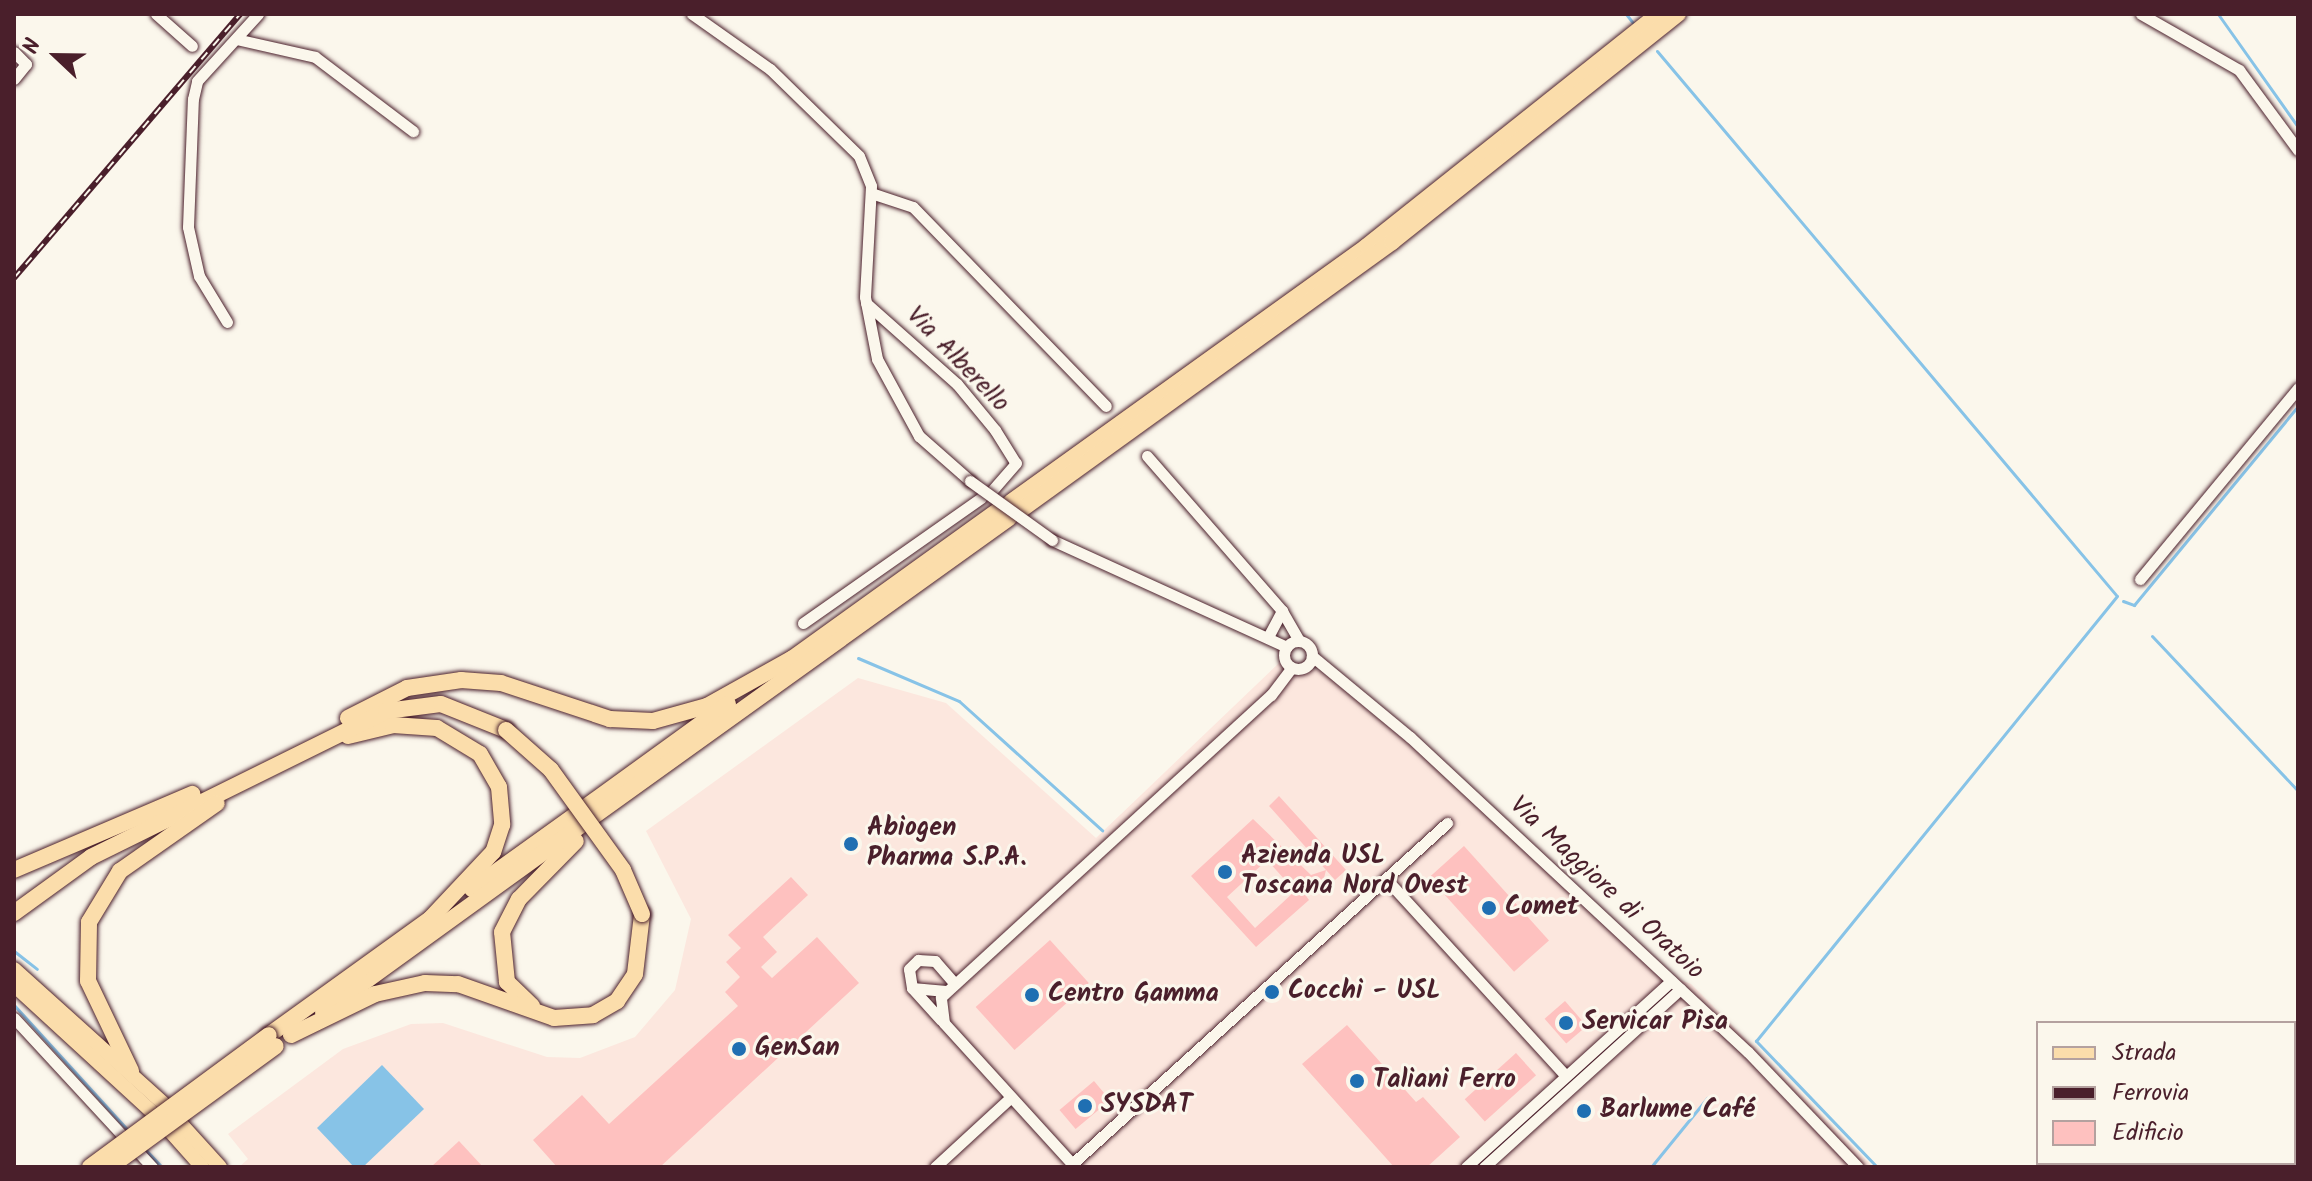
<!DOCTYPE html>
<meta charset="utf-8">
<style>
body{margin:0}
#map{position:relative;width:2312px;height:1181px;overflow:hidden;background:#fbf7ec;font-family:Kalam,sans-serif}
div>[style]{position:absolute}
.built>*{inset:0;background:#fce7de}
.water>*{inset:0;background:#87c3e7}
.stream>*{height:3px;margin:-1.5px;padding:0 1.5px;transform-origin:1.5px;border-radius:1.5px;background:#87c3e7}
.building>*{inset:0;background:#fec1bf;transform-origin:0 0}
.roads{filter:drop-shadow(0 0 2px #4a1f2b) drop-shadow(0 0 2px #4a1f2b)}
.minor>*{height:11px;margin:-5.5px;padding:0 5.5px;transform-origin:5.5px;border-radius:5.5px;background:#fbf7ec}
.minor>.ring{margin:-5.5px;padding:0;box-sizing:content-box;background:none;border:11px solid #fbf7ec;border-radius:50%}
.major>*{height:14px;margin:-7px;padding:0 7px;transform-origin:7px;border-radius:7px;background:#fbddab}
.highway>*{height:16px;margin:-8px;padding:0 8px;transform-origin:8px;border-radius:8px;background:#fbddab}
.rail>*{height:6px;margin-top:-3px;transform-origin:0;background:repeating-linear-gradient(90deg,#fbf7ec 0 9px,#4a1f2b 0 18px);box-sizing:border-box;border-block:2px solid #4a1f2b}
.bridges{filter:drop-shadow(0 0 2px #4a1f2b) drop-shadow(0 0 2px #4a1f2b)}
.minor-bridge>*{height:11px;margin:-5.5px;padding:0 5.5px;transform-origin:5.5px;border-radius:5.5px;background:#fbf7ec}
.highway-bridge>*{height:16px;margin:-8px;padding:0 8px;transform-origin:8px;border-radius:8px;background:#fbddab}
.dots>*{width:22px;height:22px;translate:-50% -50%;box-sizing:border-box;border:4px solid #fbf7ec;border-radius:50%}
span{translate:-50% -50%;white-space:nowrap;text-align:center;line-height:1.15;-webkit-text-stroke:6px #fbf7ec;paint-order:stroke}
.street-label{font-size:26px;color:#4a1f2b}
.poi-label{font-size:26px;color:#4a1f2b;font-weight:700}
.left{translate:0 -50%;text-align:left}
.frame{position:absolute;inset:0;border:16px solid #4a1f2b;pointer-events:none}
.legend{position:absolute;left:2036px;top:1021px;width:260px;height:144px;box-sizing:border-box;background:#fbf7ec;border:2px solid #b4a19f;margin:0;padding:10px 14px;list-style:none;font-size:24px;color:#4a1f2b}
.legend li{display:flex;align-items:center;gap:16px;height:40px}
.legend b{width:40px;border:2px solid #b4a19f}
.north{position:absolute;left:16px;top:16px;width:80px;height:80px;-webkit-text-stroke:6px #fbf7ec;paint-order:stroke;rotate:292deg;font-size:22px;font-weight:700;line-height:32px;text-align:center;color:#4a1f2b}
.north::after{content:'';display:block;margin:auto;width:28px;height:36px;background:#4a1f2b;clip-path:polygon(50% 0,100% 100%,50% 72%,0 100%)}
</style>
<div id="map">
<div class="built">
<div style="clip-path:polygon(1279px 663px,1321px 671px,1405px 739px,1653px 969px,1691px 984px,1873px 1167px,239px 1167px,248px 1159px,228px 1134px,343px 1049px,411px 1024px,443px 1023px,547px 1057px,580px 1058px,635px 1037px,675px 990px,691px 919px,646px 831px,858px 678px,946px 703px,1096px 838px)"></div>
</div>
<div class="water">
<div style="clip-path:polygon(382px 1065px,424px 1109px,363px 1167px,354px 1167px,317px 1128px)"></div>
</div>
<div class="stream">
<div style="left:1626px;top:14px;width:11px;rotate:52deg"></div>
<div style="left:2218px;top:14px;width:138px;rotate:54.7deg"></div>
<div style="left:1657px;top:51px;width:712px;rotate:49.84deg"></div>
<div style="left:2123px;top:601px;width:12px;rotate:20deg"></div>
<div style="left:2134px;top:605px;width:258px;rotate:-50.5deg"></div>
<div style="left:2152px;top:636px;width:213px;rotate:46.7deg"></div>
<div style="left:858px;top:658px;width:110px;rotate:23.1deg"></div>
<div style="left:959px;top:701px;width:193px;rotate:42.1deg"></div>
<div style="left:14px;top:951px;width:29px;rotate:38deg"></div>
<div style="left:14px;top:1005px;width:168px;rotate:47.7deg"></div>
<div style="left:145px;top:1149px;width:25px;rotate:47deg"></div>
<div style="left:1651px;top:1167px;width:89px;rotate:-50.9deg"></div>
<div style="left:1877px;top:1167px;width:175px;rotate:-133.8deg"></div>
<div style="left:1756px;top:1041px;width:573px;rotate:-50.95deg"></div>
</div>
<div class="building">
<div style="clip-path:polygon(evenodd,1279px 796px,1346px 870px,1335px 880px,1326px 870px,1321px 891px,1304px 893px,1309px 900px,1256px 947px,1191px 876px,1253px 819px,1311px 875px,1326px 870px,1269px 806px,1279px 796px,1267px 860px,1295px 891px,1255px 928px,1227px 897px,1267px 860px)"></div>
<div style="left:1464px;top:846px;width:127px;height:47px;rotate:48deg"></div>
<div style="clip-path:polygon(791px 877px,808px 895px,763px 937px,777px 952px,761px 967px,772px 978px,817px 937px,859px 983px,660px 1167px,557px 1167px,533px 1140px,582px 1095px,609px 1124px,738px 1006px,725px 992px,740px 977px,726px 962px,741px 948px,728px 935px)"></div>
<div style="left:1050px;top:940px;width:58px;height:100px;rotate:48deg"></div>
<div style="left:1565px;top:1001px;width:33px;height:27px;rotate:49deg"></div>
<div style="clip-path:polygon(1347px 1025px,1416px 1102px,1423px 1097px,1460px 1137px,1427px 1167px,1394px 1167px,1302px 1064px)"></div>
<div style="left:1516px;top:1053px;width:30px;height:69px;rotate:48deg"></div>
<div style="left:1094px;top:1081px;width:25px;height:45px;rotate:50deg"></div>
<div style="clip-path:polygon(459px 1141px,483px 1167px,431px 1167px)"></div>
</div>
<div class="roads">
<div class="minor">
<div style="left:156px;top:14px;width:48px;rotate:41.6deg"></div>
<div style="left:692px;top:14px;width:95px;rotate:35.2deg"></div>
<div style="left:770px;top:69px;width:124px;rotate:44.3deg"></div>
<div style="left:859px;top:156px;width:32px;rotate:68deg"></div>
<div style="left:871px;top:186px;width:111px;rotate:93.1deg"></div>
<div style="left:865px;top:297px;width:63px;rotate:79deg"></div>
<div style="left:877px;top:359px;width:88px;rotate:61.4deg"></div>
<div style="left:919px;top:436px;width:68px;rotate:41.4deg"></div>
<div style="left:2141px;top:14px;width:113px;rotate:29.7deg"></div>
<div style="left:2239px;top:70px;width:99px;rotate:53.6deg"></div>
<div style="left:236px;top:39px;width:81px;rotate:12.8deg"></div>
<div style="left:315px;top:57px;width:123px;rotate:37.1deg"></div>
<div style="left:14px;top:52px;width:17px;rotate:45deg"></div>
<div style="left:26px;top:64px;width:19px;rotate:129deg"></div>
<div style="left:871px;top:193px;width:44px;rotate:18.4deg"></div>
<div style="left:913px;top:207px;width:277px;rotate:45.9deg"></div>
<div style="left:866px;top:303px;width:122px;rotate:41.7deg"></div>
<div style="left:957px;top:384px;width:60px;rotate:50.4deg"></div>
<div style="left:995px;top:430px;width:39px;rotate:58deg"></div>
<div style="left:1016px;top:463px;width:35px;rotate:131deg"></div>
<div style="left:227px;top:322px;width:54px;rotate:-121.3deg"></div>
<div style="left:199px;top:276px;width:50px;rotate:-102.7deg"></div>
<div style="left:188px;top:227px;width:128px;rotate:-87.8deg"></div>
<div style="left:193px;top:99px;width:18px;rotate:-77deg"></div>
<div style="left:197px;top:81px;width:91px;rotate:-47.7deg"></div>
<div style="left:1147px;top:456px;width:206px;rotate:48.9deg"></div>
<div style="left:1282px;top:611px;width:34px;rotate:60deg"></div>
<div style="left:1052px;top:540px;width:258px;rotate:24.5deg"></div>
<div style="left:2140px;top:579px;width:248px;rotate:-50.4deg"></div>
<div style="left:803px;top:623px;width:218px;rotate:-35.1deg"></div>
<div style="left:1268px;top:637px;width:30px;rotate:-62deg"></div>
<div class="ring" style="left:1284px;top:641px;width:17px;height:17px"></div>
<div style="left:1312px;top:656px;width:127px;rotate:39.6deg"></div>
<div style="left:1410px;top:737px;width:462px;rotate:43deg"></div>
<div style="left:1748px;top:1052px;width:159px;rotate:46.3deg"></div>
<div style="left:1387px;top:880px;width:265px;rotate:47.6deg"></div>
<div style="left:912px;top:988px;width:34px;rotate:5deg"></div>
<div style="left:14px;top:1018px;width:158px;rotate:47.3deg"></div>
<div style="left:941px;top:1020px;width:43px;rotate:-132.2deg"></div>
<div style="left:912px;top:988px;width:19px;rotate:-99deg"></div>
<div style="left:909px;top:969px;width:13px;rotate:-45deg"></div>
<div style="left:918px;top:960px;width:17px;rotate:3deg"></div>
<div style="left:935px;top:961px;width:29px;rotate:49deg"></div>
<div style="left:140px;top:1154px;width:18px;rotate:47deg"></div>
<div style="left:1072px;top:1164px;width:507px;rotate:-42.28deg"></div>
<div style="left:935px;top:1167px;width:103px;rotate:-42.6deg"></div>
<div style="left:1075px;top:1167px;width:195px;rotate:-132.3deg"></div>
<div style="left:944px;top:1023px;width:26px;rotate:-97deg"></div>
<div style="left:941px;top:997px;width:447px;rotate:-42.5deg"></div>
<div style="left:1271px;top:695px;width:34px;rotate:-53deg"></div>
<div style="left:1466px;top:1167px;width:277px;rotate:-42.2deg"></div>
<div style="left:1484px;top:1167px;width:265px;rotate:-42.2deg"></div>
</div>
<div class="major">
<div style="left:14px;top:969px;width:200px;rotate:42deg"></div>
<div style="left:14px;top:985px;width:186px;rotate:42.6deg"></div>
<div style="left:181px;top:1124px;width:58px;rotate:47.8deg"></div>
<div style="left:171px;top:1132px;width:47px;rotate:48.5deg"></div>
</div>
<div class="highway">
<div style="left:1011px;top:502px;width:438px;rotate:-35.7deg"></div>
<div style="left:1367px;top:246px;width:373px;rotate:-38.5deg"></div>
<div style="left:1022px;top:509px;width:456px;rotate:-35.8deg"></div>
<div style="left:1392px;top:242px;width:366px;rotate:-38.6deg"></div>
<div style="left:786px;top:663px;width:262px;rotate:-35.7deg"></div>
<div style="left:348px;top:718px;width:66px;rotate:-27deg"></div>
<div style="left:407px;top:688px;width:55px;rotate:-8.4deg"></div>
<div style="left:461px;top:680px;width:40px;rotate:4.3deg"></div>
<div style="left:501px;top:683px;width:115px;rotate:18.3deg"></div>
<div style="left:610px;top:719px;width:43px;rotate:2.7deg"></div>
<div style="left:653px;top:721px;width:56px;rotate:-15.5deg"></div>
<div style="left:707px;top:706px;width:98px;rotate:-29.2deg"></div>
<div style="left:348px;top:736px;width:46px;rotate:-13.7deg"></div>
<div style="left:393px;top:725px;width:44px;rotate:3.9deg"></div>
<div style="left:437px;top:728px;width:50px;rotate:31.2deg"></div>
<div style="left:480px;top:754px;width:38px;rotate:60deg"></div>
<div style="left:499px;top:787px;width:38px;rotate:85deg"></div>
<div style="left:502px;top:825px;width:28px;rotate:108deg"></div>
<div style="left:493px;top:852px;width:92px;rotate:133.2deg"></div>
<div style="left:587px;top:806px;width:174px;rotate:-35.9deg"></div>
<div style="left:594px;top:816px;width:511px;rotate:-35.68deg"></div>
<div style="left:14px;top:870px;width:194px;rotate:-23.1deg"></div>
<div style="left:472px;top:889px;width:127px;rotate:-35.7deg"></div>
<div style="left:14px;top:913px;width:95px;rotate:-36deg"></div>
<div style="left:91px;top:857px;width:329px;rotate:-26.3deg"></div>
<div style="left:386px;top:711px;width:55px;rotate:-7.3deg"></div>
<div style="left:441px;top:704px;width:70px;rotate:21.8deg"></div>
<div style="left:532px;top:1006px;width:35px;rotate:-136deg"></div>
<div style="left:507px;top:982px;width:50px;rotate:-95.7deg"></div>
<div style="left:502px;top:932px;width:37px;rotate:-63deg"></div>
<div style="left:519px;top:899px;width:81px;rotate:-45.5deg"></div>
<div style="left:323px;top:1012px;width:319px;rotate:-35.9deg"></div>
<div style="left:269px;top:1035px;width:207px;rotate:-35.8deg"></div>
<div style="left:291px;top:1035px;width:93px;rotate:-26deg"></div>
<div style="left:375px;top:994px;width:51px;rotate:-12.4deg"></div>
<div style="left:425px;top:983px;width:33px;rotate:2deg"></div>
<div style="left:458px;top:984px;width:102px;rotate:19.5deg"></div>
<div style="left:554px;top:1018px;width:39px;rotate:-4deg"></div>
<div style="left:593px;top:1015px;width:28px;rotate:-30deg"></div>
<div style="left:617px;top:1001px;width:32px;rotate:-56deg"></div>
<div style="left:635px;top:974px;width:60px;rotate:-83.3deg"></div>
<div style="left:131px;top:1071px;width:100px;rotate:-115.5deg"></div>
<div style="left:88px;top:981px;width:59px;rotate:-89deg"></div>
<div style="left:89px;top:922px;width:60px;rotate:-58.7deg"></div>
<div style="left:120px;top:871px;width:118px;rotate:-35deg"></div>
</div>
</div>
<div class="rail">
<div style="left:14px;top:278px;width:348px;rotate:-49.4deg"></div>
</div>
<div class="bridges">
<div class="minor-bridge">
<div style="left:970px;top:481px;width:101px;rotate:35.7deg"></div>
</div>
<div class="highway-bridge">
<div style="left:506px;top:730px;width:60px;rotate:41.6deg"></div>
<div style="left:551px;top:770px;width:123px;rotate:54.2deg"></div>
<div style="left:623px;top:870px;width:48px;rotate:66.6deg"></div>
<div style="left:90px;top:1167px;width:222px;rotate:-36.4deg"></div>
<div style="left:110px;top:1167px;width:205px;rotate:-36.1deg"></div>
</div>
</div>
<div class="dots">
<div style="left:851px;top:844px;background:#1f6fb2"></div>
<div style="left:1225px;top:872px;background:#1f6fb2"></div>
<div style="left:1489px;top:908px;background:#1f6fb2"></div>
<div style="left:1272px;top:992px;background:#1f6fb2"></div>
<div style="left:1032px;top:995px;background:#1f6fb2"></div>
<div style="left:1566px;top:1023px;background:#1f6fb2"></div>
<div style="left:739px;top:1049px;background:#1f6fb2"></div>
<div style="left:1357px;top:1081px;background:#1f6fb2"></div>
<div style="left:1085px;top:1106px;background:#1f6fb2"></div>
<div style="left:1584px;top:1111px;background:#1f6fb2"></div>
</div>
<div class="street-label">
<span style="left:957px;top:360px;rotate:46deg">Via Alberello</span>
<span style="left:1606px;top:889px;rotate:43deg">Via Maggiore di Oratoio</span>
</div>
<div class="poi-label">
<span class="left" style="left:867px;top:844px">Abiogen<br>Pharma S.P.A.</span>
<span class="left" style="left:1241px;top:872px">Azienda USL<br>Toscana Nord Ovest</span>
<span class="left" style="left:1505px;top:908px">Comet</span>
<span class="left" style="left:1288px;top:992px">Cocchi - USL</span>
<span class="left" style="left:1048px;top:995px">Centro Gamma</span>
<span class="left" style="left:1582px;top:1023px">Servicar Pisa</span>
<span class="left" style="left:755px;top:1049px">GenSan</span>
<span class="left" style="left:1373px;top:1081px">Taliani Ferro</span>
<span class="left" style="left:1101px;top:1106px">SYSDAT</span>
<span class="left" style="left:1600px;top:1111px">Barlume Café</span>
</div>
<div class="frame"></div>
<ul class="legend">
<li><b style="height:10px;background:#fbddab"></b>Strada</li>
<li><b style="height:10px;background:#4a1f2b"></b>Ferrovia</li>
<li><b style="height:22px;background:#fec1bf"></b>Edificio</li>
</ul>
<div class="north">N</div>
</div>
